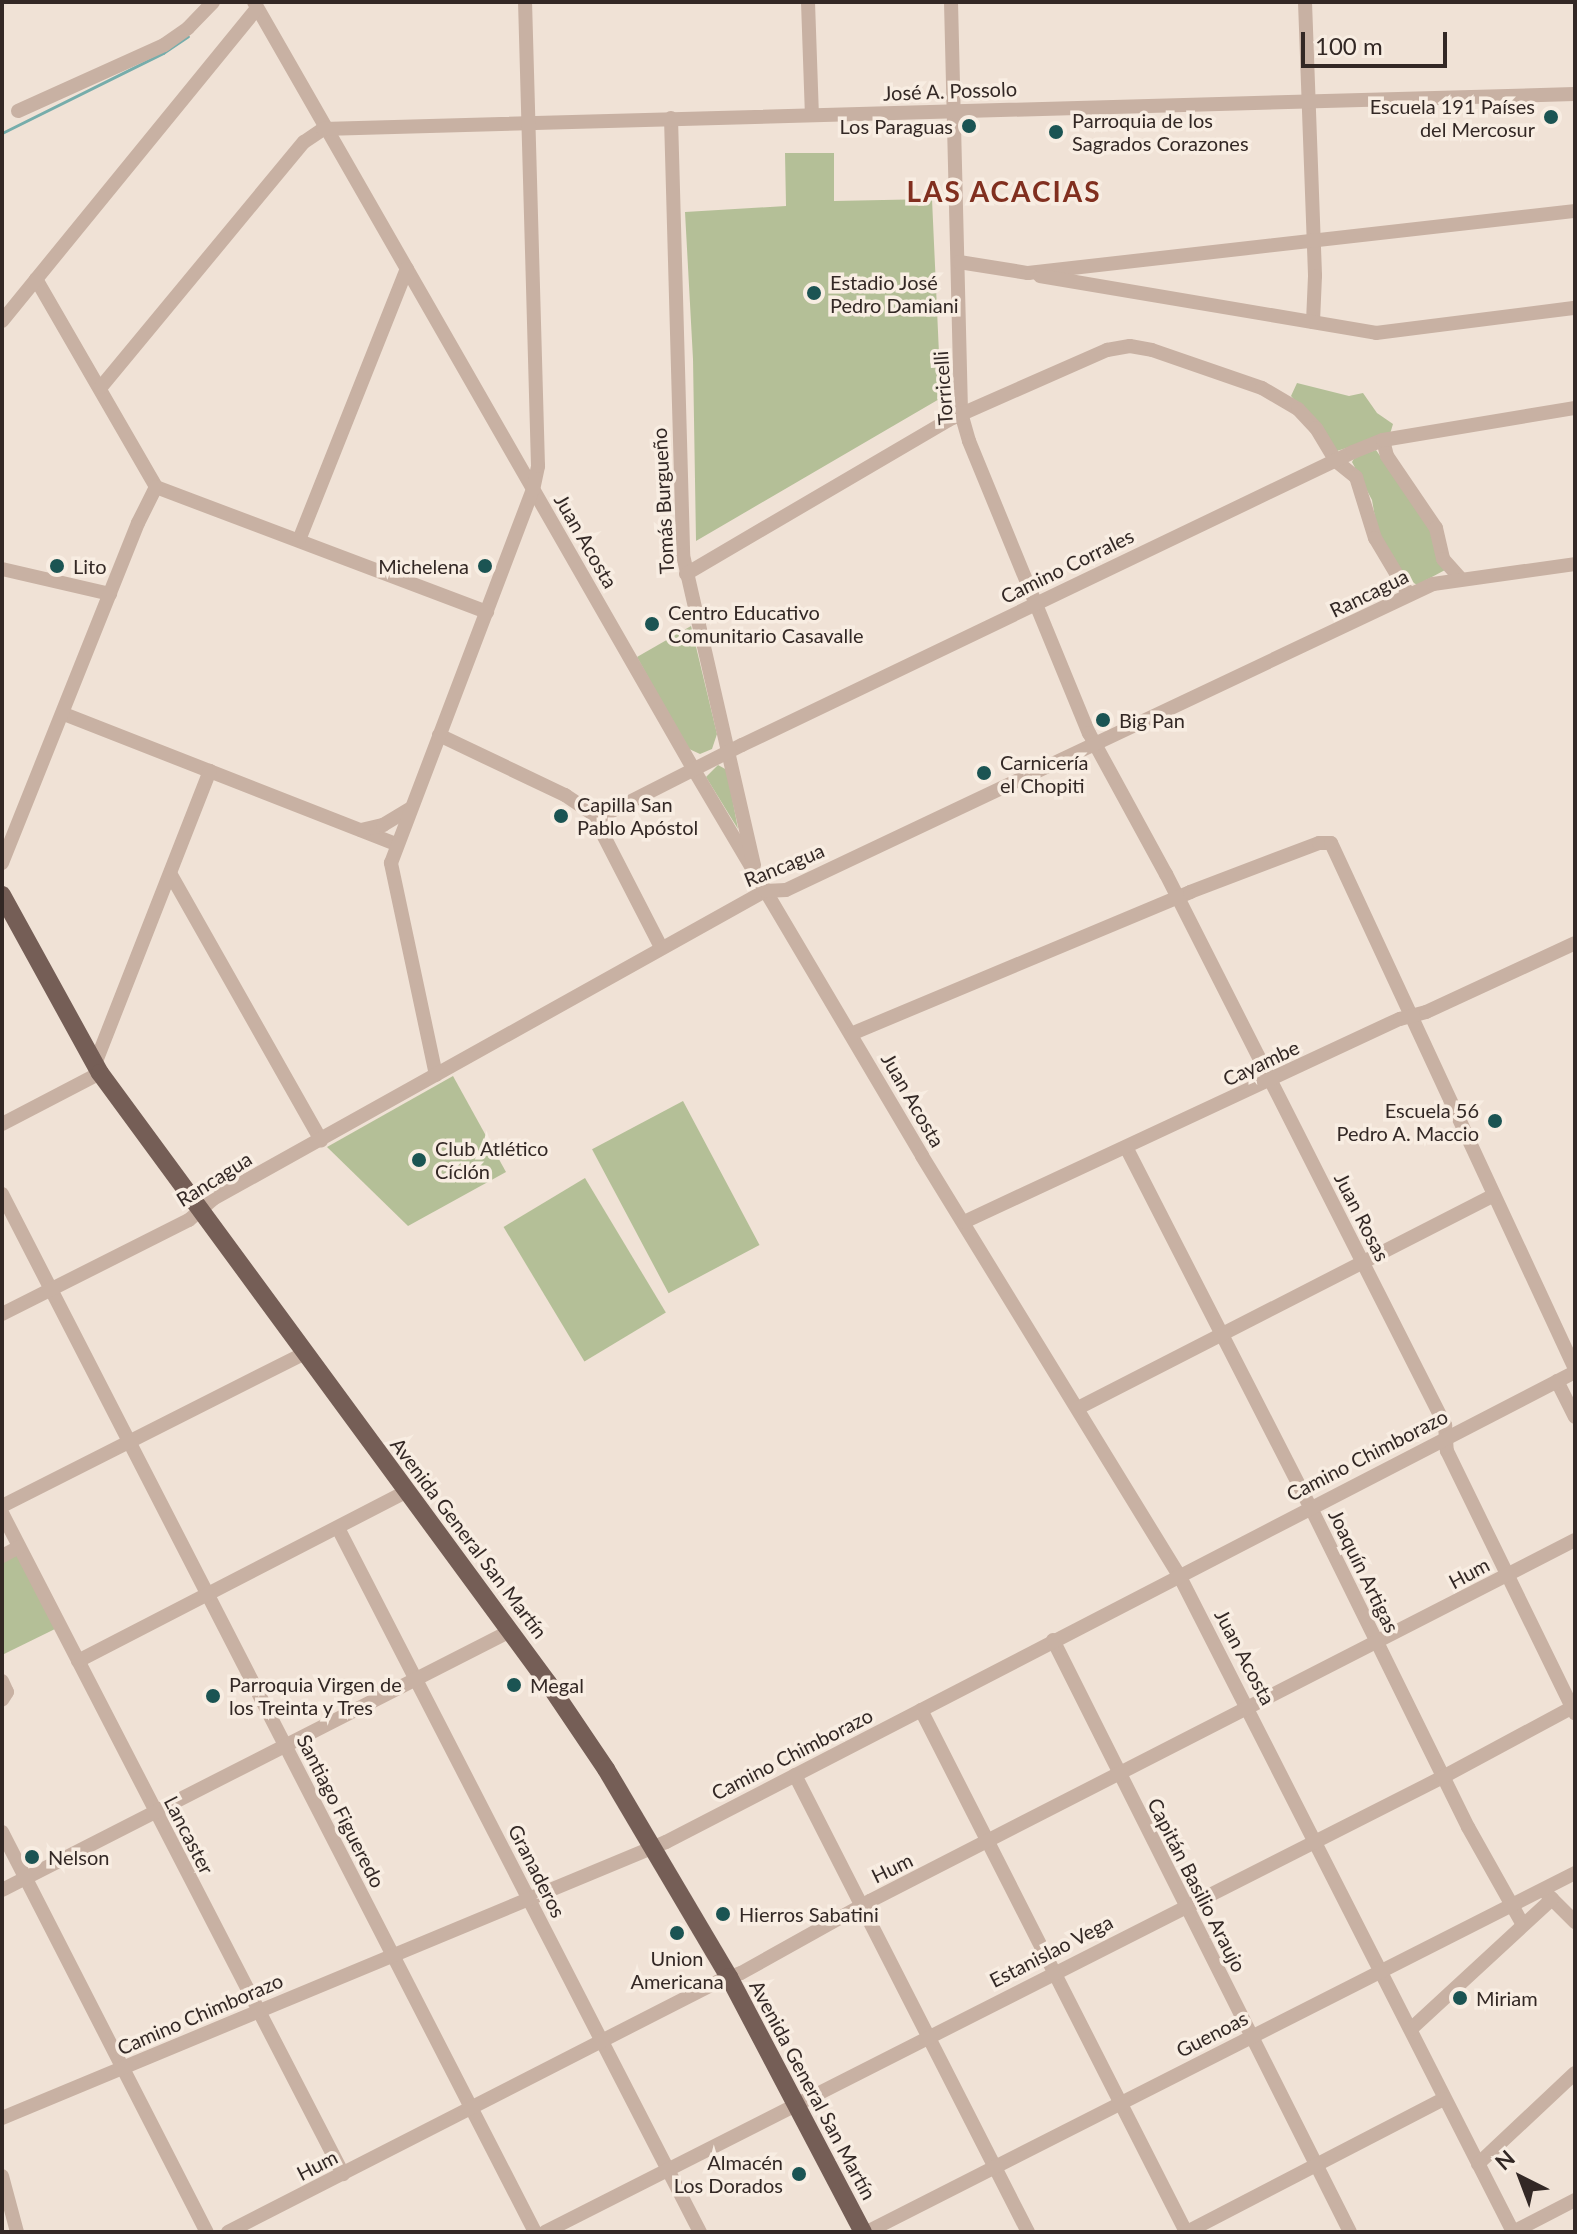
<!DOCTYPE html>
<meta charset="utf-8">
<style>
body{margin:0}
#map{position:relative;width:1577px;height:2234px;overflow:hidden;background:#f0e2d6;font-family:Lato,sans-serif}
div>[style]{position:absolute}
.green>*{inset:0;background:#b4bf97;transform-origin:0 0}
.stream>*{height:3px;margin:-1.5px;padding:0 1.5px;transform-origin:1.5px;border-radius:1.5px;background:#76adab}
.minor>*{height:14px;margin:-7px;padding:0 7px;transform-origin:7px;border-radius:7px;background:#c8b1a3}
.major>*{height:18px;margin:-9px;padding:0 9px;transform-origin:9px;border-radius:9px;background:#755e56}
.dots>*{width:22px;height:22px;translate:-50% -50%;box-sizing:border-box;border:4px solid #f8ede2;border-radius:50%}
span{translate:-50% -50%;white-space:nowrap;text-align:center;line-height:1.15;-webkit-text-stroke:7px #f8ede2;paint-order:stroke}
.street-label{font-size:20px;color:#332825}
.poi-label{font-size:20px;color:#332825}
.right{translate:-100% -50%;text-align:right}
.left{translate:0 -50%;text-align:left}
.district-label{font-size:28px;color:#812f1f;font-weight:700;letter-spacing:2px}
.frame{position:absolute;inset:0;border:4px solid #332825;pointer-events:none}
.north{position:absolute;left:1481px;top:2138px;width:80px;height:80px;-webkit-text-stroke:6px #f8ede2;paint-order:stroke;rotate:318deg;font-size:22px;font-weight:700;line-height:32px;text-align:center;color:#332825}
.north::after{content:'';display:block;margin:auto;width:28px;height:36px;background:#332825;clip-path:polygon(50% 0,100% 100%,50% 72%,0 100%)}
.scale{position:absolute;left:1301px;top:32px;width:146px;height:36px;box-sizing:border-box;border:4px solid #332825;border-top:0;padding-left:10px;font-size:24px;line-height:28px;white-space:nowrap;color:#332825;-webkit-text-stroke:6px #f8ede2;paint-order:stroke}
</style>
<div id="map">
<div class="green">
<div style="clip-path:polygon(785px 153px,834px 153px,834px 201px,932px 199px,941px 398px,696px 541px,693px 359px,685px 212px,786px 206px)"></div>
<div style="clip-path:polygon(1297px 383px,1349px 396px,1363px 393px,1377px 413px,1393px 424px,1390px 434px,1337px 451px,1291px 396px)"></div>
<div style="clip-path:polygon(1376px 450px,1432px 530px,1445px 570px,1417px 585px,1402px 575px,1377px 529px,1372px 500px,1352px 462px,1355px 457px)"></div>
<div style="clip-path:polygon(691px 626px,717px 734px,712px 749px,700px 754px,687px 748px,637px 657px)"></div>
<div style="clip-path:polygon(718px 765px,727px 770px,738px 829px,706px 777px)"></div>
<div style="clip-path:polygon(453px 1076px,506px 1172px,408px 1226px,327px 1147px)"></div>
<div style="left:683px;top:1101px;width:163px;height:103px;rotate:62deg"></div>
<div style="left:585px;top:1178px;width:157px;height:95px;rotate:59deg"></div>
<div style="clip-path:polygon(16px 1553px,55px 1629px,2px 1655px,2px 1560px)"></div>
</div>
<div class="stream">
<div style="left:2px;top:133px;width:180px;rotate:-26.4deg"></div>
<div style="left:163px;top:53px;width:30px;rotate:-34deg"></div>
</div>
<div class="minor">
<div style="left:254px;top:2px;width:885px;rotate:60.19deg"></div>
<div style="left:694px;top:770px;width:448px;rotate:59.4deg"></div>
<div style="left:922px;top:1156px;width:492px;rotate:58.5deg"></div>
<div style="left:1179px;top:1575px;width:737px;rotate:63.05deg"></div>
<div style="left:808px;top:2px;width:113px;rotate:88deg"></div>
<div style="left:951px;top:2px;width:411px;rotate:88.6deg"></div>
<div style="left:961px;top:413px;width:29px;rotate:74deg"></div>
<div style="left:969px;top:441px;width:316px;rotate:67.7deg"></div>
<div style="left:1089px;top:733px;width:161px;rotate:61.4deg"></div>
<div style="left:1166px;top:874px;width:618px;rotate:63.14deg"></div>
<div style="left:1445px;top:1425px;width:26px;rotate:86deg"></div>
<div style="left:1447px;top:1451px;width:292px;rotate:64deg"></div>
<div style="left:1305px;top:2px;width:274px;rotate:87.9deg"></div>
<div style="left:1315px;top:276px;width:46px;rotate:92.5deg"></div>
<div style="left:18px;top:111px;width:160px;rotate:-24.3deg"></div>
<div style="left:164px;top:45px;width:29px;rotate:-35deg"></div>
<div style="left:188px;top:28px;width:36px;rotate:-46deg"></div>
<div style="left:671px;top:118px;width:437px;rotate:88.4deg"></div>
<div style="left:683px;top:555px;width:318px;rotate:77.1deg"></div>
<div style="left:959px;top:262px;width:70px;rotate:9.1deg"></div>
<div style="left:1028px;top:273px;width:551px;rotate:-6.47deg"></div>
<div style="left:1040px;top:276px;width:341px;rotate:9.6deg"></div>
<div style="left:1376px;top:333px;width:201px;rotate:-7.2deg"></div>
<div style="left:36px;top:279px;width:240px;rotate:60deg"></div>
<div style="left:156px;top:487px;width:354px;rotate:20.7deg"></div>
<div style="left:2px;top:321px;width:402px;rotate:-50.8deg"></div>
<div style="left:101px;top:387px;width:318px;rotate:-50.4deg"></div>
<div style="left:304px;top:142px;width:23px;rotate:-34deg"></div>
<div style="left:323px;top:129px;width:1252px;rotate:-1.6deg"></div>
<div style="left:1383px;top:440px;width:16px;rotate:76deg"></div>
<div style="left:1387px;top:456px;width:87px;rotate:55.8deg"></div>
<div style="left:1436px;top:528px;width:32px;rotate:77deg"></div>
<div style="left:1443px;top:559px;width:25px;rotate:48deg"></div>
<div style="left:299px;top:540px;width:292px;rotate:-68.3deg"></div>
<div style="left:2px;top:569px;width:111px;rotate:13deg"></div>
<div style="left:686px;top:574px;width:304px;rotate:-30.4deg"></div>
<div style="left:948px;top:420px;width:174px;rotate:-23.8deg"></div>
<div style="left:1107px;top:350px;width:23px;rotate:-10deg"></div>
<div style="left:1130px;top:346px;width:22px;rotate:10deg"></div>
<div style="left:1152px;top:350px;width:116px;rotate:19.1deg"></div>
<div style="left:1262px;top:388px;width:42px;rotate:30.3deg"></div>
<div style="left:1298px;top:409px;width:26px;rotate:47deg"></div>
<div style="left:1316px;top:428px;width:39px;rotate:59deg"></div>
<div style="left:1336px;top:461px;width:26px;rotate:39deg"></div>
<div style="left:1356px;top:477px;width:64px;rotate:72.7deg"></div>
<div style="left:1375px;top:538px;width:66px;rotate:59.2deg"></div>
<div style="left:64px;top:714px;width:357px;rotate:21.4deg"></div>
<div style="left:439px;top:735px;width:140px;rotate:25.5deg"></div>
<div style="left:565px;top:795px;width:32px;rotate:34deg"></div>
<div style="left:592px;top:813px;width:151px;rotate:62.8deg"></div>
<div style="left:596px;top:819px;width:164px;rotate:-26.9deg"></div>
<div style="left:742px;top:745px;width:678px;rotate:-25.62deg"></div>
<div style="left:1353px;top:452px;width:32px;rotate:-22deg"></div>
<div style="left:1383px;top:440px;width:195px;rotate:-9.5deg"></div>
<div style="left:361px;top:830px;width:23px;rotate:-13deg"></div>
<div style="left:383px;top:825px;width:31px;rotate:-31deg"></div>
<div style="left:2px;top:863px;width:366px;rotate:-68.2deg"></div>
<div style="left:138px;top:523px;width:40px;rotate:-63.4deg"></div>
<div style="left:171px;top:875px;width:305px;rotate:60.5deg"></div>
<div style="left:851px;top:1034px;width:368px;rotate:-22.7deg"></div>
<div style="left:1190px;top:892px;width:138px;rotate:-20.8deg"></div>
<div style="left:1319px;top:843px;width:12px"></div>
<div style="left:1331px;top:843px;width:580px;rotate:65.11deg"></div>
<div style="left:95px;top:1064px;width:315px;rotate:-68.6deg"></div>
<div style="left:436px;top:1075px;width:217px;rotate:-102deg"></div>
<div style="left:391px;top:863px;width:399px;rotate:-69.2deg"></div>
<div style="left:533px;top:490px;width:25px;rotate:-78deg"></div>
<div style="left:538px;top:466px;width:464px;rotate:-91.6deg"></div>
<div style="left:2px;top:1124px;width:110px;rotate:-27.5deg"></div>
<div style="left:1127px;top:1149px;width:401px;rotate:62.9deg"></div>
<div style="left:1310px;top:1506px;width:358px;rotate:63.8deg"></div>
<div style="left:1468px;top:1827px;width:112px;rotate:60.7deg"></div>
<div style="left:2px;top:1194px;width:1167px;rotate:62.82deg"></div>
<div style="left:964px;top:1222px;width:481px;rotate:-25deg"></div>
<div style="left:1400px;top:1019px;width:27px;rotate:-15deg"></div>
<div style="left:1426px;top:1012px;width:164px;rotate:-24.8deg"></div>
<div style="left:2px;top:1314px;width:209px;rotate:-26.7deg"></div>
<div style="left:189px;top:1220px;width:32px;rotate:-41deg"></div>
<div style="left:213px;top:1199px;width:632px;rotate:-29.16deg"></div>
<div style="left:765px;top:891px;width:21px;rotate:-3deg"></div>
<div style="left:786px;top:890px;width:716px;rotate:-25.31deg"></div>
<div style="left:1433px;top:584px;width:143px;rotate:-8deg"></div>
<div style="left:1557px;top:1381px;width:40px;rotate:63.4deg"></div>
<div style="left:1078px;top:1408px;width:467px;rotate:-27.1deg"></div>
<div style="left:2px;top:1506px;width:339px;rotate:-26.8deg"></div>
<div style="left:2px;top:1513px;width:744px;rotate:62.71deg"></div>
<div style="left:338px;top:1528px;width:792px;rotate:62.79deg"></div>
<div style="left:2px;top:1556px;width:19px;rotate:-28deg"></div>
<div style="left:1053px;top:1640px;width:662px;rotate:63.36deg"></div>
<div style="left:78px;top:1661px;width:369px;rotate:-27.3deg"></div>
<div style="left:2px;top:1681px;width:12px;rotate:66deg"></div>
<div style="left:7px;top:1692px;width:9px;rotate:122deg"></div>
<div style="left:921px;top:1710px;width:585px;rotate:63.08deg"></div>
<div style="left:795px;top:1775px;width:513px;rotate:62.99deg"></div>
<div style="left:2px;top:1832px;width:449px;rotate:62.9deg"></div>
<div style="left:2px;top:1890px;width:570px;rotate:-27.01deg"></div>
<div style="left:1547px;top:1894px;width:40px;rotate:45deg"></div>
<div style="left:1411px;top:2029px;width:192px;rotate:-42.7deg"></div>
<div style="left:2px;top:2118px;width:719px;rotate:-22.57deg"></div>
<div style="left:666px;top:1842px;width:1023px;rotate:-27.34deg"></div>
<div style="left:1478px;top:2164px;width:133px;rotate:-43.2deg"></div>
<div style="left:2px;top:2176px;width:58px;rotate:75deg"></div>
<div style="left:228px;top:2232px;width:551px;rotate:-27.08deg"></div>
<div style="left:719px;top:1981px;width:23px;rotate:-20deg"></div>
<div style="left:741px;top:1973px;width:148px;rotate:-29.2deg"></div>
<div style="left:870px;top:1901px;width:792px;rotate:-27.12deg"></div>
<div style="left:545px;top:2232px;width:1007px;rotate:-26.87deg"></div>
<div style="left:1443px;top:1777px;width:150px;rotate:-28.3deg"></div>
<div style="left:867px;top:2232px;width:794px;rotate:-26.89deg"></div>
<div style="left:1187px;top:2232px;width:289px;rotate:-27.4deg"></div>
<div style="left:1513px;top:2232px;width:70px;rotate:-27.3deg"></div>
</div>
<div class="major">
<div style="left:2px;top:895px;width:203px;rotate:61.2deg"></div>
<div style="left:100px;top:1073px;width:757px;rotate:53.71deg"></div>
<div style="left:548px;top:1683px;width:104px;rotate:56deg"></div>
<div style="left:606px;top:1769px;width:242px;rotate:59.4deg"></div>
<div style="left:729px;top:1977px;width:288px;rotate:62.3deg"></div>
</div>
<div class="dots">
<div style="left:1551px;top:117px;background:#1b5453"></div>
<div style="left:969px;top:126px;background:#1b5453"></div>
<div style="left:1056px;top:132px;background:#1b5453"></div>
<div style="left:814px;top:293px;background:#1b5453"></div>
<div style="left:57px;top:566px;background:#1b5453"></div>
<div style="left:485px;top:566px;background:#1b5453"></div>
<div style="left:652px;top:624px;background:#1b5453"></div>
<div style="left:1103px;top:720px;background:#1b5453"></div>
<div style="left:984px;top:773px;background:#1b5453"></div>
<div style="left:561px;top:816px;background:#1b5453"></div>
<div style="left:1495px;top:1121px;background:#1b5453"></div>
<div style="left:419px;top:1160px;background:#1b5453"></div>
<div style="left:514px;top:1685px;background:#1b5453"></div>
<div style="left:213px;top:1696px;background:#1b5453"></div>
<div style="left:32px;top:1857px;background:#1b5453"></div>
<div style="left:723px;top:1914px;background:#1b5453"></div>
<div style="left:677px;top:1933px;background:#1b5453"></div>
<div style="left:1460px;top:1998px;background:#1b5453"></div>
<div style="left:799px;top:2174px;background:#1b5453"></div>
</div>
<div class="street-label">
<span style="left:950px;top:91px;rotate:-2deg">José A. Possolo</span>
<span style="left:943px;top:388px;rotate:-94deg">Torricelli</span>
<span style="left:663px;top:501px;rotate:-93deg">Tomás Burgueño</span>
<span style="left:586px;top:541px;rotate:60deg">Juan Acosta</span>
<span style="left:1067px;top:566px;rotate:-26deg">Camino Corrales</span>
<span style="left:1369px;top:593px;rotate:-26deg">Rancagua</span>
<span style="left:784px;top:865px;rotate:-22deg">Rancagua</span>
<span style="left:1261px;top:1063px;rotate:-25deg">Cayambe</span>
<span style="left:913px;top:1100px;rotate:60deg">Juan Acosta</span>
<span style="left:214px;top:1179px;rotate:-32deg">Rancagua</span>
<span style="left:1362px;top:1217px;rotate:63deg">Juan Rosas</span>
<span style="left:1367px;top:1455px;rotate:-27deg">Camino Chimborazo</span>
<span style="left:469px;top:1538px;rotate:53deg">Avenida General San Martín</span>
<span style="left:1364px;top:1571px;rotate:64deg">Joaquín Artigas</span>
<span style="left:1469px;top:1573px;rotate:-28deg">Hum</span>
<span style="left:1245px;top:1657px;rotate:62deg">Juan Acosta</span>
<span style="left:792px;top:1754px;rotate:-27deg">Camino Chimborazo</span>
<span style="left:341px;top:1811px;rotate:63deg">Santiago Figueredo</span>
<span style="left:189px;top:1835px;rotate:63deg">Lancaster</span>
<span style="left:892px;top:1868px;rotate:-26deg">Hum</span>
<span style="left:537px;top:1871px;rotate:63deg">Granaderos</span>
<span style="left:1197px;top:1885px;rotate:63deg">Capitán Basilio Araujo</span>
<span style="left:1051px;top:1951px;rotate:-27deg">Estanislao Vega</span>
<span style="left:200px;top:2014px;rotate:-23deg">Camino Chimborazo</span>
<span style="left:1212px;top:2034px;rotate:-27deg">Guenoas</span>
<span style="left:813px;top:2090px;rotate:62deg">Avenida General San Martín</span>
<span style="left:317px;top:2165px;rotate:-27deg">Hum</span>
</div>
<div class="poi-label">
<span class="right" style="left:1535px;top:118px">Escuela 191 Países<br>del Mercosur</span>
<span class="left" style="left:1072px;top:132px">Parroquia de los<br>Sagrados Corazones</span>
<span class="right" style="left:953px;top:126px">Los Paraguas</span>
<span class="left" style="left:830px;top:294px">Estadio José<br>Pedro Damiani</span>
<span class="left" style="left:73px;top:566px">Lito</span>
<span class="right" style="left:469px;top:566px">Michelena</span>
<span class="left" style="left:668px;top:624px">Centro Educativo<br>Comunitario Casavalle</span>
<span class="left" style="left:1119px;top:720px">Big Pan</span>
<span class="left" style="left:1000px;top:774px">Carnicería<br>el Chopiti</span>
<span class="left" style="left:577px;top:816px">Capilla San<br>Pablo Apóstol</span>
<span class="right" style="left:1479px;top:1122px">Escuela 56<br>Pedro A. Maccio</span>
<span class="left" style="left:435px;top:1160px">Club Atlético<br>Cíclón</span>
<span class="left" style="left:229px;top:1696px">Parroquia Virgen de<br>los Treinta y Tres</span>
<span class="left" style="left:530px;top:1685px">Megal</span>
<span class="left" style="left:48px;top:1857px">Nelson</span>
<span class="left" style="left:739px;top:1914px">Hierros Sabatini</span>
<span style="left:677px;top:1970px">Union<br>Americana</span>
<span class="left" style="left:1476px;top:1998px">Miriam</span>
<span class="right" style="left:783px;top:2174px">Almacén<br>Los Dorados</span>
</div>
<div class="district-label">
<span style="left:1004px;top:191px">LAS ACACIAS</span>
</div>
<div class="frame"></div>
<div class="north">N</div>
<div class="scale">100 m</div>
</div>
